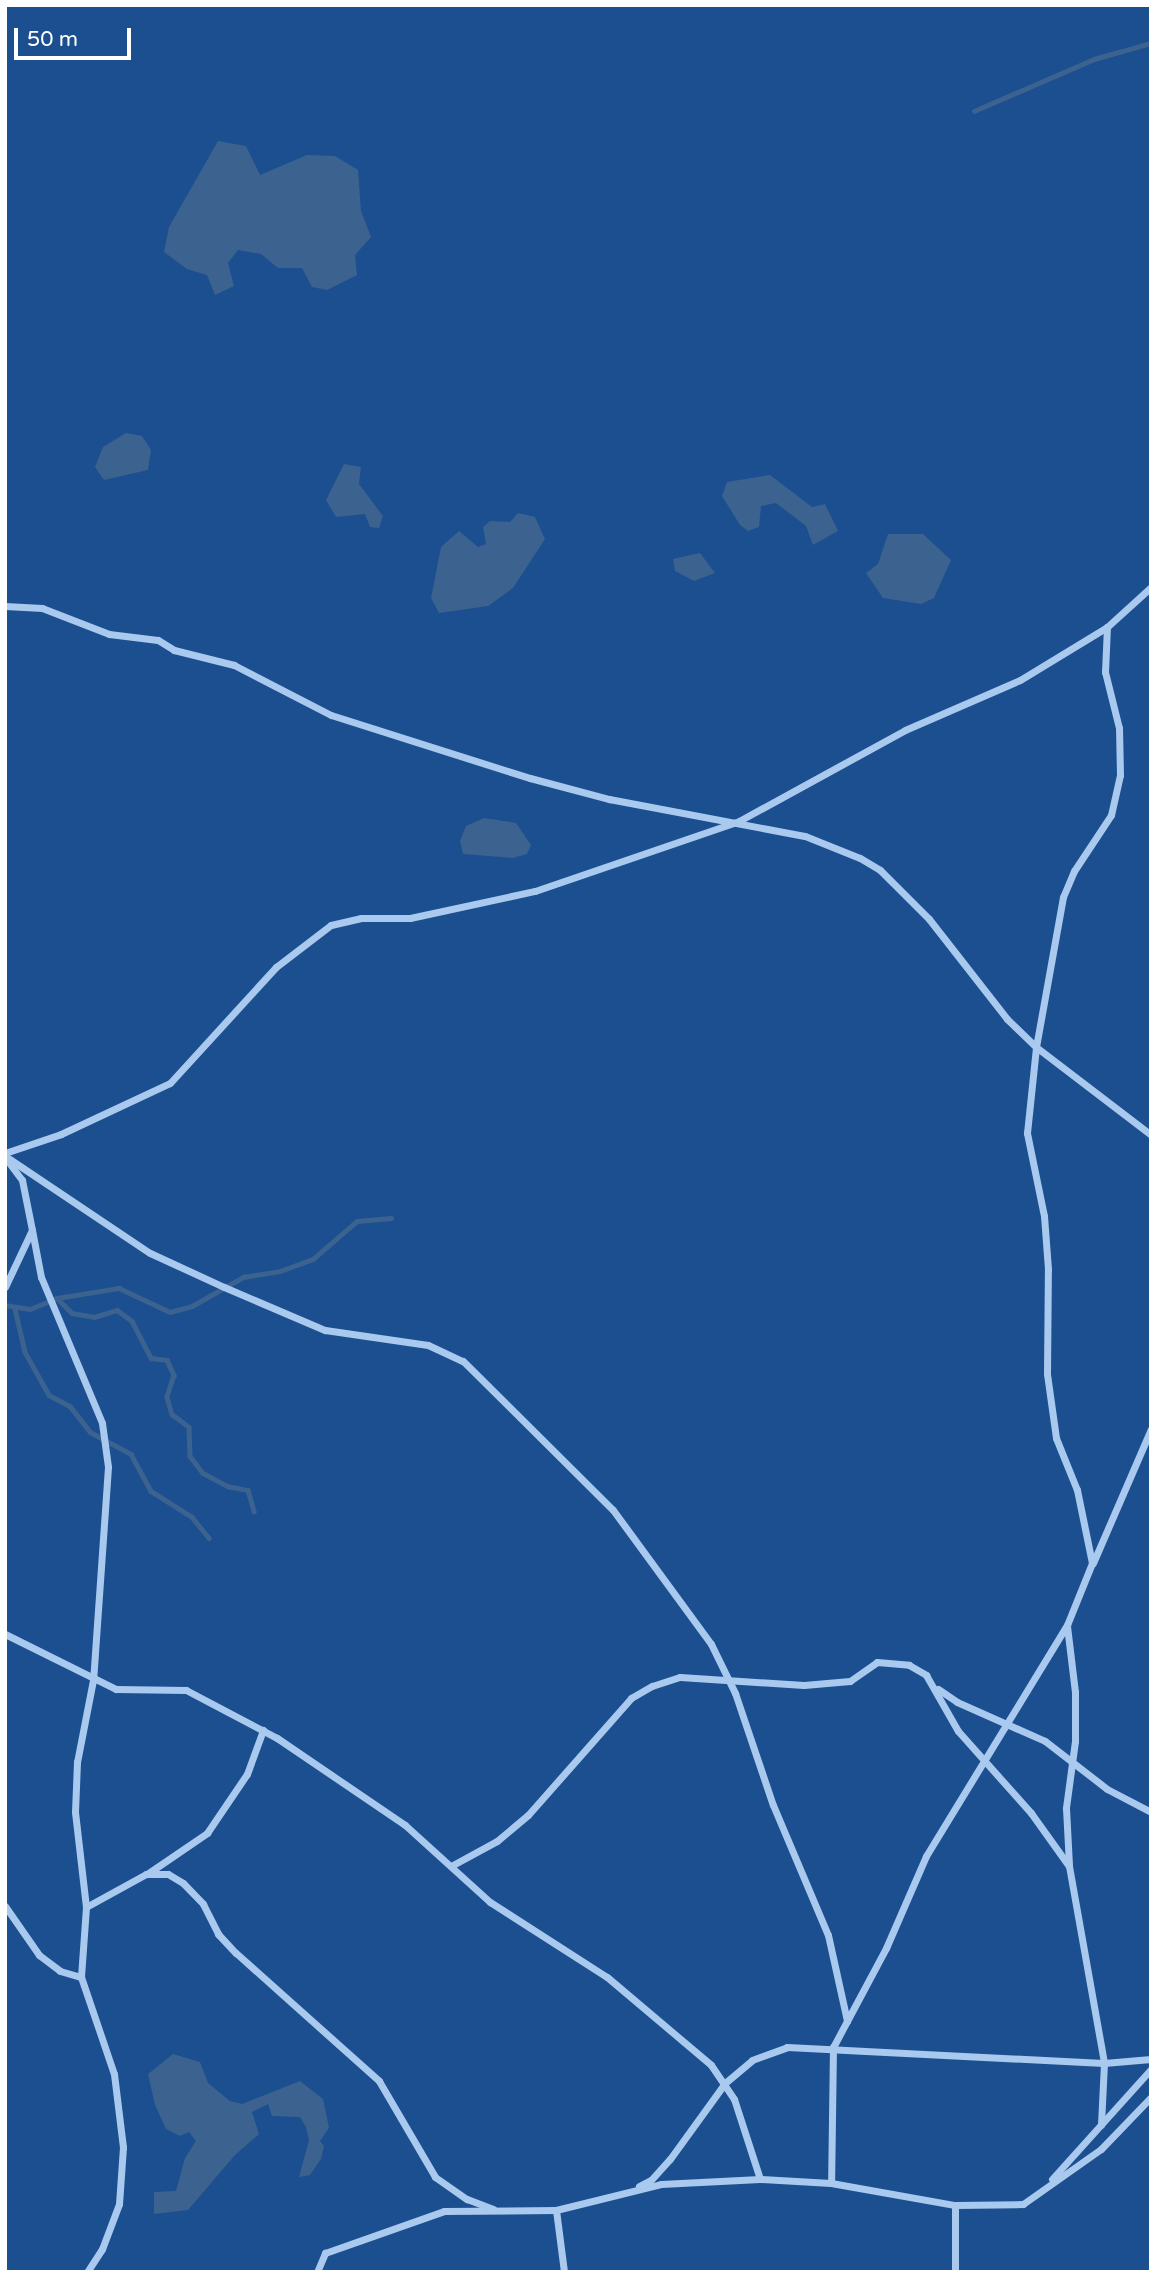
<!DOCTYPE html>
<style>
body{margin:0}
#map{position:relative;width:1156px;height:2277px;overflow:hidden;background:#1b4f8f;font-family:"Varela Round",sans-serif}
div>[style]{position:absolute}
.water>*{inset:0;background:#3c6290}
.stream>*{height:4.5px;margin:-2.25px;padding:0 2.25px;transform-origin:2.25px;border-radius:2.25px;background:#3c6290}
.street>*{height:7px;margin:-3.5px;padding:0 3.5px;transform-origin:3.5px;border-radius:3.5px;background:#a9c9ee}
span{translate:-50% -50%;white-space:nowrap;text-align:center;line-height:1.15;-webkit-text-stroke:5px #1b4f8f;paint-order:stroke}
.frame{position:absolute;inset:0;border:7px solid #fff;pointer-events:none}
.scale{position:absolute;left:14px;top:28px;width:117px;height:32px;box-sizing:border-box;border:4px solid #fff;border-top:0;padding-left:9px;font-size:21px;line-height:24px;white-space:nowrap;color:#fff;-webkit-text-stroke:5px #1b4f8f;paint-order:stroke}
</style>
<div id="map">
<div class="water">
<div style="clip-path:polygon(218px 141px,246px 146px,260px 175px,307px 155px,335px 156px,358px 170px,361px 211px,371px 237px,355px 255px,357px 275px,327px 290px,312px 287px,302px 268px,278px 268px,261px 254px,238px 250px,228px 263px,234px 286px,215px 295px,207px 275px,187px 269px,164px 252px,169px 227px)"></div>
<div style="clip-path:polygon(126px 433px,142px 436px,151px 450px,148px 470px,104px 480px,95px 467px,103px 447px)"></div>
<div style="clip-path:polygon(344px 464px,361px 467px,359px 484px,383px 516px,379px 528px,370px 527px,365px 514px,336px 517px,326px 500px)"></div>
<div style="clip-path:polygon(770px 475px,812px 507px,825px 504px,838px 531px,813px 545px,806px 526px,776px 503px,761px 506px,759px 527px,748px 531px,740px 525px,722px 496px,727px 482px)"></div>
<div style="clip-path:polygon(518px 513px,535px 517px,545px 539px,513px 588px,488px 606px,439px 613px,431px 598px,441px 547px,459px 531px,478px 547px,486px 544px,483px 527px,490px 521px,510px 522px)"></div>
<div style="clip-path:polygon(888px 534px,923px 534px,951px 560px,934px 598px,921px 604px,883px 598px,866px 573px,878px 564px)"></div>
<div style="clip-path:polygon(700px 553px,715px 573px,694px 581px,675px 571px,673px 559px)"></div>
<div style="clip-path:polygon(484px 818px,516px 823px,531px 845px,527px 854px,513px 858px,463px 854px,460px 841px,466px 826px)"></div>
<div style="clip-path:polygon(173px 2054px,200px 2062px,208px 2083px,230px 2101px,242px 2104px,300px 2081px,323px 2099px,329px 2128px,320px 2141px,324px 2146px,321px 2159px,310px 2175px,299px 2177px,309px 2140px,306px 2127px,300px 2117px,272px 2116px,268px 2104px,252px 2112px,259px 2134px,235px 2155px,188px 2210px,154px 2214px,154px 2192px,176px 2191px,185px 2158px,196px 2141px,189px 2132px,180px 2136px,166px 2129px,155px 2105px,148px 2074px)"></div>
</div>
<div class="stream">
<div style="left:974px;top:111px;width:131px;rotate:-23.4deg"></div>
<div style="left:1094px;top:59px;width:59px;rotate:-15.7deg"></div>
<div style="left:57px;top:1298px;width:63px;rotate:-9.2deg"></div>
<div style="left:119px;top:1288px;width:56px;rotate:25.2deg"></div>
<div style="left:170px;top:1312px;width:23px;rotate:-15deg"></div>
<div style="left:192px;top:1306px;width:59px;rotate:-29.6deg"></div>
<div style="left:243px;top:1277px;width:37px;rotate:-9deg"></div>
<div style="left:280px;top:1271px;width:35px;rotate:-20deg"></div>
<div style="left:313px;top:1259px;width:58px;rotate:-40.8deg"></div>
<div style="left:357px;top:1221px;width:34px;rotate:-5deg"></div>
<div style="left:5px;top:1305px;width:25px;rotate:9deg"></div>
<div style="left:30px;top:1309px;width:29px;rotate:-22deg"></div>
<div style="left:57px;top:1298px;width:21px;rotate:45deg"></div>
<div style="left:72px;top:1313px;width:22px;rotate:10deg"></div>
<div style="left:94px;top:1317px;width:24px;rotate:-17deg"></div>
<div style="left:117px;top:1310px;width:19px;rotate:36deg"></div>
<div style="left:132px;top:1321px;width:42px;rotate:62.8deg"></div>
<div style="left:151px;top:1358px;width:16px;rotate:7deg"></div>
<div style="left:167px;top:1360px;width:17px;rotate:65deg"></div>
<div style="left:174px;top:1375px;width:23px;rotate:108deg"></div>
<div style="left:167px;top:1397px;width:18px;rotate:74deg"></div>
<div style="left:172px;top:1414px;width:21px;rotate:37deg"></div>
<div style="left:189px;top:1427px;width:29px;rotate:88deg"></div>
<div style="left:190px;top:1456px;width:21px;rotate:53deg"></div>
<div style="left:203px;top:1473px;width:27px;rotate:28deg"></div>
<div style="left:227px;top:1486px;width:21px;rotate:11deg"></div>
<div style="left:248px;top:1490px;width:22px;rotate:74deg"></div>
<div style="left:15px;top:1309px;width:44px;rotate:76.9deg"></div>
<div style="left:25px;top:1352px;width:49px;rotate:60.8deg"></div>
<div style="left:49px;top:1395px;width:24px;rotate:28deg"></div>
<div style="left:70px;top:1406px;width:33px;rotate:52deg"></div>
<div style="left:90px;top:1432px;width:47px;rotate:28.2deg"></div>
<div style="left:131px;top:1454px;width:42px;rotate:61.6deg"></div>
<div style="left:151px;top:1491px;width:49px;rotate:32.4deg"></div>
<div style="left:192px;top:1517px;width:27px;rotate:51deg"></div>
</div>
<div class="street">
<div style="left:5px;top:606px;width:37px;rotate:3deg"></div>
<div style="left:42px;top:608px;width:72px;rotate:21.2deg"></div>
<div style="left:109px;top:634px;width:49px;rotate:7deg"></div>
<div style="left:158px;top:640px;width:19px;rotate:32deg"></div>
<div style="left:174px;top:650px;width:62px;rotate:14deg"></div>
<div style="left:234px;top:665px;width:109px;rotate:27.3deg"></div>
<div style="left:331px;top:715px;width:209px;rotate:17.6deg"></div>
<div style="left:530px;top:778px;width:82px;rotate:14.9deg"></div>
<div style="left:609px;top:799px;width:199px;rotate:10.7deg"></div>
<div style="left:805px;top:836px;width:59px;rotate:21.8deg"></div>
<div style="left:860px;top:858px;width:23px;rotate:31deg"></div>
<div style="left:880px;top:870px;width:69px;rotate:45deg"></div>
<div style="left:929px;top:919px;width:127px;rotate:52deg"></div>
<div style="left:1007px;top:1019px;width:40px;rotate:44deg"></div>
<div style="left:1036px;top:1047px;width:145px;rotate:37.4deg"></div>
<div style="left:5px;top:1153px;width:59px;rotate:-18.7deg"></div>
<div style="left:61px;top:1134px;width:120px;rotate:-25.1deg"></div>
<div style="left:170px;top:1083px;width:157px;rotate:-47.6deg"></div>
<div style="left:276px;top:967px;width:69px;rotate:-37.4deg"></div>
<div style="left:331px;top:925px;width:31px;rotate:-13deg"></div>
<div style="left:361px;top:918px;width:49px"></div>
<div style="left:410px;top:918px;width:128px;rotate:-12.2deg"></div>
<div style="left:535px;top:891px;width:216px;rotate:-18.9deg"></div>
<div style="left:739px;top:821px;width:189px;rotate:-28.7deg"></div>
<div style="left:905px;top:730px;width:125px;rotate:-23.5deg"></div>
<div style="left:1020px;top:680px;width:102px;rotate:-31.3deg"></div>
<div style="left:1107px;top:627px;width:59px;rotate:-42.3deg"></div>
<div style="left:5px;top:1156px;width:174px;rotate:33.8deg"></div>
<div style="left:150px;top:1253px;width:81px;rotate:24.7deg"></div>
<div style="left:224px;top:1287px;width:110px;rotate:23.1deg"></div>
<div style="left:325px;top:1330px;width:104px;rotate:8.3deg"></div>
<div style="left:428px;top:1345px;width:38px;rotate:25deg"></div>
<div style="left:463px;top:1361px;width:211px;rotate:44.8deg"></div>
<div style="left:613px;top:1510px;width:166px;rotate:53.8deg"></div>
<div style="left:711px;top:1644px;width:55px;rotate:63.9deg"></div>
<div style="left:735px;top:1693px;width:118px;rotate:71.3deg"></div>
<div style="left:773px;top:1805px;width:141px;rotate:67.1deg"></div>
<div style="left:828px;top:1935px;width:88px;rotate:77.5deg"></div>
<div style="left:847px;top:2021px;width:30px;rotate:118deg"></div>
<div style="left:833px;top:2047px;width:136px;rotate:90.8deg"></div>
<div style="left:32px;top:1230px;width:48px;rotate:79.2deg"></div>
<div style="left:41px;top:1277px;width:158px;rotate:67.3deg"></div>
<div style="left:102px;top:1423px;width:44px;rotate:82.2deg"></div>
<div style="left:108px;top:1467px;width:214px;rotate:94deg"></div>
<div style="left:93px;top:1680px;width:84px;rotate:101deg"></div>
<div style="left:77px;top:1762px;width:50px;rotate:92.3deg"></div>
<div style="left:75px;top:1812px;width:96px;rotate:83.4deg"></div>
<div style="left:86px;top:1907px;width:70px;rotate:94.1deg"></div>
<div style="left:81px;top:1977px;width:102px;rotate:71.2deg"></div>
<div style="left:114px;top:2074px;width:74px;rotate:83deg"></div>
<div style="left:123px;top:2147px;width:57px;rotate:94deg"></div>
<div style="left:119px;top:2204px;width:48px;rotate:110.7deg"></div>
<div style="left:102px;top:2249px;width:27px;rotate:123deg"></div>
<div style="left:5px;top:1287px;width:63px;rotate:-64.7deg"></div>
<div style="left:32px;top:1230px;width:51px;rotate:-101.3deg"></div>
<div style="left:22px;top:1180px;width:26px;rotate:-127deg"></div>
<div style="left:1093px;top:1563px;width:146px;rotate:-66.6deg"></div>
<div style="left:1067px;top:1626px;width:66px;rotate:83.1deg"></div>
<div style="left:1075px;top:1692px;width:49px;rotate:90deg"></div>
<div style="left:1075px;top:1741px;width:68px;rotate:97.7deg"></div>
<div style="left:1066px;top:1808px;width:58px;rotate:87deg"></div>
<div style="left:1069px;top:1866px;width:200px;rotate:79.9deg"></div>
<div style="left:1104px;top:2063px;width:62px;rotate:92.8deg"></div>
<div style="left:5px;top:1634px;width:124px;rotate:26.4deg"></div>
<div style="left:116px;top:1689px;width:70px;rotate:0.8deg"></div>
<div style="left:186px;top:1690px;width:103px;rotate:27.8deg"></div>
<div style="left:277px;top:1738px;width:155px;rotate:34.2deg"></div>
<div style="left:405px;top:1825px;width:115px;rotate:42.2deg"></div>
<div style="left:490px;top:1902px;width:139px;rotate:32.7deg"></div>
<div style="left:607px;top:1977px;width:136px;rotate:40.2deg"></div>
<div style="left:711px;top:2065px;width:41px;rotate:55.9deg"></div>
<div style="left:734px;top:2099px;width:84px;rotate:72deg"></div>
<div style="left:938px;top:1689px;width:23px;rotate:34deg"></div>
<div style="left:957px;top:1702px;width:96px;rotate:23.9deg"></div>
<div style="left:1045px;top:1741px;width:78px;rotate:37.7deg"></div>
<div style="left:1107px;top:1789px;width:50px;rotate:27.6deg"></div>
<div style="left:451px;top:1866px;width:52px;rotate:-28.5deg"></div>
<div style="left:497px;top:1841px;width:40px;rotate:-40deg"></div>
<div style="left:528px;top:1815px;width:156px;rotate:-48.6deg"></div>
<div style="left:631px;top:1698px;width:24px;rotate:-30deg"></div>
<div style="left:652px;top:1686px;width:29px;rotate:-18deg"></div>
<div style="left:680px;top:1677px;width:124px;rotate:3.7deg"></div>
<div style="left:804px;top:1685px;width:46px;rotate:-5deg"></div>
<div style="left:850px;top:1681px;width:33px;rotate:-35deg"></div>
<div style="left:877px;top:1662px;width:32px;rotate:5deg"></div>
<div style="left:909px;top:1665px;width:20px;rotate:30deg"></div>
<div style="left:926px;top:1675px;width:64px;rotate:60.3deg"></div>
<div style="left:958px;top:1731px;width:110px;rotate:48.3deg"></div>
<div style="left:1031px;top:1813px;width:65px;rotate:54.4deg"></div>
<div style="left:147px;top:1874px;width:73px;rotate:-34.3deg"></div>
<div style="left:207px;top:1833px;width:71px;rotate:-55.9deg"></div>
<div style="left:247px;top:1774px;width:47px;rotate:-70deg"></div>
<div style="left:5px;top:1906px;width:60px;rotate:55.2deg"></div>
<div style="left:39px;top:1955px;width:26px;rotate:37deg"></div>
<div style="left:60px;top:1971px;width:22px;rotate:16deg"></div>
<div style="left:86px;top:1907px;width:68px;rotate:-28.8deg"></div>
<div style="left:146px;top:1874px;width:22px"></div>
<div style="left:168px;top:1874px;width:17px;rotate:31deg"></div>
<div style="left:183px;top:1883px;width:29px;rotate:46deg"></div>
<div style="left:203px;top:1904px;width:34px;rotate:63deg"></div>
<div style="left:218px;top:1934px;width:26px;rotate:47deg"></div>
<div style="left:236px;top:1953px;width:192px;rotate:41.8deg"></div>
<div style="left:379px;top:2081px;width:111px;rotate:59.7deg"></div>
<div style="left:435px;top:2177px;width:39px;rotate:35deg"></div>
<div style="left:467px;top:2199px;width:28px;rotate:21deg"></div>
<div style="left:847px;top:2021px;width:83px;rotate:-61.9deg"></div>
<div style="left:886px;top:1948px;width:100px;rotate:-66.5deg"></div>
<div style="left:926px;top:1856px;width:271px;rotate:-58.6deg"></div>
<div style="left:1067px;top:1625px;width:67px;rotate:-68deg"></div>
<div style="left:1092px;top:1563px;width:75px;rotate:-101.6deg"></div>
<div style="left:1077px;top:1490px;width:56px;rotate:-112deg"></div>
<div style="left:1056px;top:1438px;width:65px;rotate:-98deg"></div>
<div style="left:1047px;top:1374px;width:105px;rotate:-89.5deg"></div>
<div style="left:1048px;top:1269px;width:53px;rotate:-94.3deg"></div>
<div style="left:1044px;top:1216px;width:85px;rotate:-101.6deg"></div>
<div style="left:1027px;top:1133px;width:86px;rotate:-84deg"></div>
<div style="left:1036px;top:1047px;width:152px;rotate:-79.8deg"></div>
<div style="left:1063px;top:897px;width:28px;rotate:-67deg"></div>
<div style="left:1074px;top:871px;width:67px;rotate:-56.5deg"></div>
<div style="left:1111px;top:815px;width:41px;rotate:-77.3deg"></div>
<div style="left:1120px;top:775px;width:47px;rotate:-91.2deg"></div>
<div style="left:1119px;top:728px;width:58px;rotate:-104deg"></div>
<div style="left:1105px;top:672px;width:45px;rotate:-87.5deg"></div>
<div style="left:1052px;top:2179px;width:148px;rotate:-48deg"></div>
<div style="left:639px;top:2186px;width:13px;rotate:-27deg"></div>
<div style="left:651px;top:2180px;width:28px;rotate:-48deg"></div>
<div style="left:670px;top:2159px;width:94px;rotate:-54.1deg"></div>
<div style="left:725px;top:2083px;width:35px;rotate:-40deg"></div>
<div style="left:752px;top:2060px;width:37px;rotate:-20deg"></div>
<div style="left:787px;top:2047px;width:317px;rotate:2.9deg"></div>
<div style="left:1104px;top:2063px;width:47px;rotate:-4.9deg"></div>
<div style="left:556px;top:2210px;width:63px;rotate:82.6deg"></div>
<div style="left:317px;top:2272px;width:21px;rotate:-67deg"></div>
<div style="left:325px;top:2253px;width:126px;rotate:-19.4deg"></div>
<div style="left:444px;top:2211px;width:112px;rotate:-0.5deg"></div>
<div style="left:556px;top:2210px;width:108px;rotate:-13.9deg"></div>
<div style="left:661px;top:2184px;width:99px;rotate:-2.9deg"></div>
<div style="left:760px;top:2179px;width:71px;rotate:3.2deg"></div>
<div style="left:831px;top:2183px;width:126px;rotate:10.1deg"></div>
<div style="left:955px;top:2205px;width:68px;rotate:-0.8deg"></div>
<div style="left:1023px;top:2204px;width:95px;rotate:-35.2deg"></div>
<div style="left:1101px;top:2149px;width:72px;rotate:-46.1deg"></div>
<div style="left:955px;top:2272px;width:67px;rotate:-90deg"></div>
</div>
<div class="frame"></div>
<div class="scale">50 m</div>
</div>
